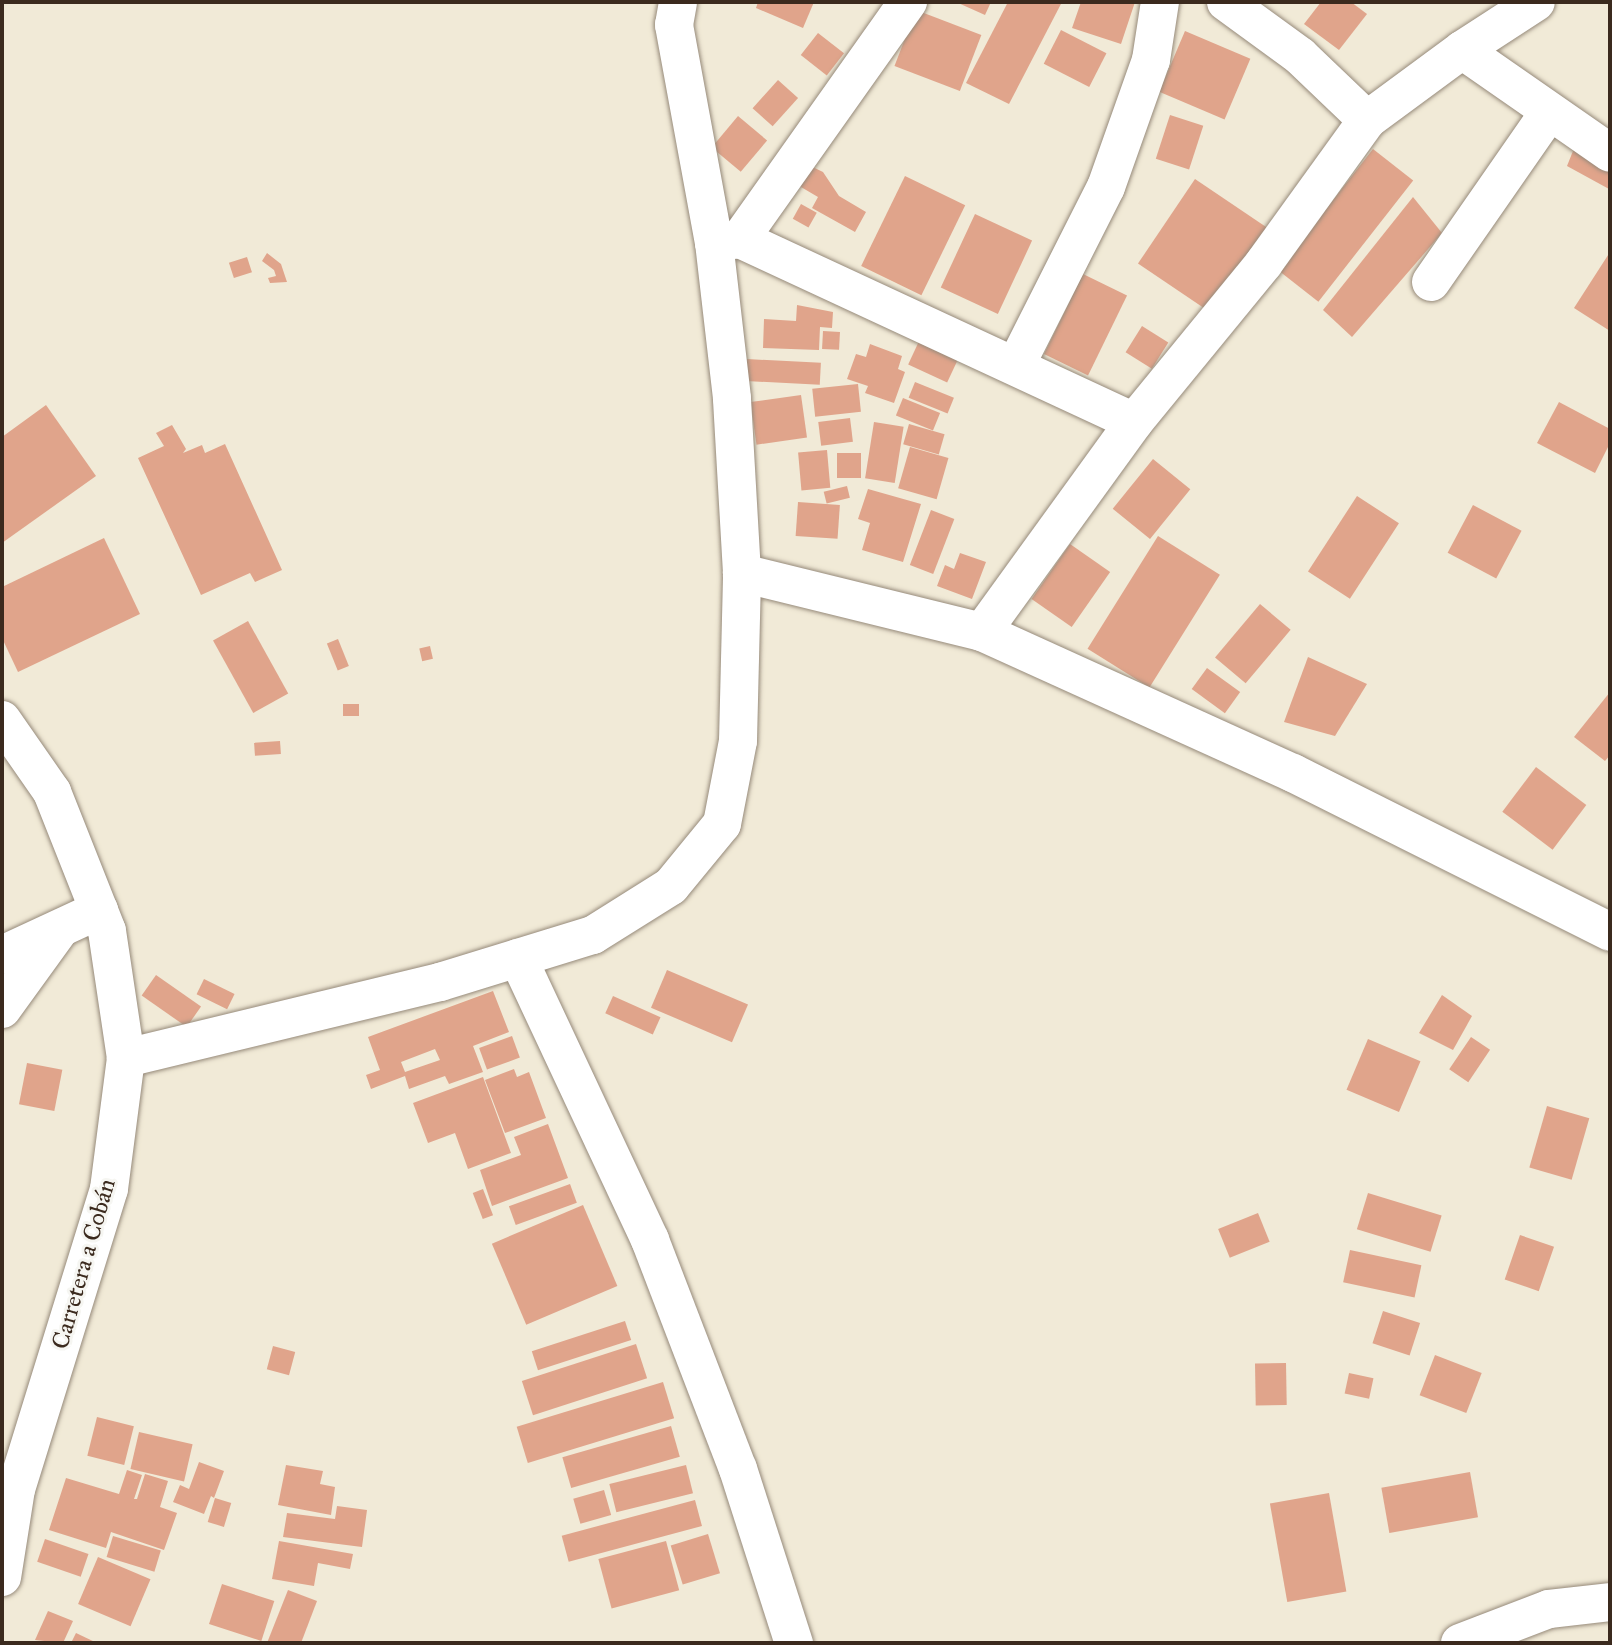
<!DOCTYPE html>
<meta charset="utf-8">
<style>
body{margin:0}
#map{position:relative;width:1612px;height:1645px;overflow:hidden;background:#f1ead7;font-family:"IM FELL Great Primer",serif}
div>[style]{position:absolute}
.building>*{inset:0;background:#e0a48b;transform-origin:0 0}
.roads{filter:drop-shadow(0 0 2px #968a7a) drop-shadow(0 0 2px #968a7a)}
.minor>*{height:38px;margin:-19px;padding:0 19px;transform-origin:19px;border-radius:19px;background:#fff}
span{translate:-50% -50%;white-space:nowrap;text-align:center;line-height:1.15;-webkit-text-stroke:6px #f6f6f2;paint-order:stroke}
.street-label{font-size:24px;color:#3b2a1e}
.frame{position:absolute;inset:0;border:4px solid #3b2a1e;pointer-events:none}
</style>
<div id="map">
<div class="building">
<div style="clip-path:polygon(758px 2px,814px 2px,803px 28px,756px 8px)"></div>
<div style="clip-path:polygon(956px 2px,991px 2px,985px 15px)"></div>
<div style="clip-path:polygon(1008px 2px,1062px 2px,1009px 104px,966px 83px)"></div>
<div style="clip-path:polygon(1081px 2px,1135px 2px,1121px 44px,1072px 28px)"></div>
<div style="clip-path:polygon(1321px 2px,1351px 2px,1367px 14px,1339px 50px,1304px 24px)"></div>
<div style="left:916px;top:10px;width:70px;height:60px;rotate:21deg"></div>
<div style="left:1061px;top:30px;width:51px;height:38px;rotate:27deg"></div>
<div style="left:1185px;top:31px;width:71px;height:66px;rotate:23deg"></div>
<div style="left:818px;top:33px;width:33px;height:28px;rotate:38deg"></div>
<div style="left:778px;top:80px;width:27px;height:38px;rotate:42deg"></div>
<div style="left:1170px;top:115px;width:35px;height:46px;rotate:18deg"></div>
<div style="left:738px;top:116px;width:38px;height:41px;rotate:40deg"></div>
<div style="clip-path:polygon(1575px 146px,1610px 168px,1609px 189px,1567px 166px)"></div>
<div style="left:1373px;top:149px;width:51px;height:154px;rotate:38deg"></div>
<div style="clip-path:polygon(800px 161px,823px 172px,839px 196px,866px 212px,855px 232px,812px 208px,818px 197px,789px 180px)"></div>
<div style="left:905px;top:176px;width:67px;height:100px;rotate:26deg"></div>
<div style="left:1195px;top:179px;width:88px;height:102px;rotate:34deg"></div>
<div style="clip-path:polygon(1413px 197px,1442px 233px,1352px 337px,1323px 310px)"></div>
<div style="left:801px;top:204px;width:18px;height:17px;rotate:29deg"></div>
<div style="left:975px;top:214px;width:63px;height:81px;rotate:25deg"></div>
<div style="clip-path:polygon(1610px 252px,1610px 331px,1574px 308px)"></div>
<div style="clip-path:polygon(267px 253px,281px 264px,287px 282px,270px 283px,268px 278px,276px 276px,274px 270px,262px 261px)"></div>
<div style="left:247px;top:257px;width:16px;height:19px;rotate:72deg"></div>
<div style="left:1083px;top:274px;width:49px;height:89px;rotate:26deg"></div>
<div style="clip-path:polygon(797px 305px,833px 312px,832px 328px,820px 327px,819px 350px,763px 348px,764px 319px,796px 321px)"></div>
<div style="left:1142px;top:326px;width:31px;height:31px;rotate:32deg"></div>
<div style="left:823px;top:331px;width:17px;height:18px;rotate:3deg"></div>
<div style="left:920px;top:339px;width:43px;height:28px;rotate:25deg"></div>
<div style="clip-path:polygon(870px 344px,902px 356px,898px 369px,905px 372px,894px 403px,865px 393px,868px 386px,847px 379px,856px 354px,866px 357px)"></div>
<div style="left:747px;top:359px;width:74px;height:22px;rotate:3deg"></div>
<div style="left:915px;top:382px;width:42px;height:17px;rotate:22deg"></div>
<div style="left:858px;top:384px;width:28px;height:46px;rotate:84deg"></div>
<div style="left:801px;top:395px;width:43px;height:51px;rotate:82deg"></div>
<div style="left:903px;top:398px;width:40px;height:19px;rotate:22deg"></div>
<div style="clip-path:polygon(1559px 402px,1610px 429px,1610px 443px,1595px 473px,1537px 443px)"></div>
<div style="clip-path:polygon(46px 405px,96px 476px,2px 543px,2px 437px)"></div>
<div style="left:850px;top:418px;width:24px;height:32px;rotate:83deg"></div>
<div style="left:874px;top:422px;width:30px;height:57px;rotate:9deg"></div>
<div style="left:909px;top:424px;width:37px;height:21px;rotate:16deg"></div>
<div style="clip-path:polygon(172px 425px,186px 449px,183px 453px,202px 445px,205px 453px,225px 444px,282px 570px,255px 582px,250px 573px,201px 595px,138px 458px,164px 446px,156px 433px)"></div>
<div style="left:910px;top:447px;width:40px;height:43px;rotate:16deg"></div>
<div style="left:827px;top:450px;width:38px;height:29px;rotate:85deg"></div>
<div style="left:861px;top:453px;width:25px;height:24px;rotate:90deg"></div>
<div style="left:1153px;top:459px;width:48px;height:64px;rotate:39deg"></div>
<div style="left:847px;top:486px;width:12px;height:24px;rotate:76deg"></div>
<div style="clip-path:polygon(868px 489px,921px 504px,903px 562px,862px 550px,870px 523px,858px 519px)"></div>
<div style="left:1357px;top:496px;width:50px;height:90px;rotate:33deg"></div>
<div style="left:798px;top:502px;width:42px;height:34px;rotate:4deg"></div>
<div style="left:1473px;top:505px;width:55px;height:54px;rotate:28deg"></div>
<div style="left:931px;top:510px;width:25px;height:59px;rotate:21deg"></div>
<div style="left:1158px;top:536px;width:73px;height:133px;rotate:32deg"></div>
<div style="clip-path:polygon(104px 538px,140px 614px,18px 672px,2px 638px,2px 587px)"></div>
<div style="left:1070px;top:544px;width:49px;height:67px;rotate:35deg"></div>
<div style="clip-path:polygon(960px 553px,986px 562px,972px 599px,937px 586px,945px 565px,954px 569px)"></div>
<div style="left:1260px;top:604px;width:40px;height:70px;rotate:40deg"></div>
<div style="left:248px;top:621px;width:83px;height:40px;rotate:61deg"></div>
<div style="left:338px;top:639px;width:29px;height:12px;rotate:68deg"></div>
<div style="left:430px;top:646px;width:13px;height:11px;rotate:77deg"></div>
<div style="clip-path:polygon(1308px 657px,1367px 684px,1335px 736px,1284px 722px)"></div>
<div style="left:1207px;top:668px;width:41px;height:26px;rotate:36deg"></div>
<div style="clip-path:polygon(1610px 692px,1610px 755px,1605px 761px,1574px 737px)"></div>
<div style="left:343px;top:704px;width:16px;height:12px"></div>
<div style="left:280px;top:741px;width:13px;height:26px;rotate:86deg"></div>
<div style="left:1536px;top:767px;width:63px;height:56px;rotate:37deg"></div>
<div style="left:667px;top:970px;width:88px;height:41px;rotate:23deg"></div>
<div style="left:156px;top:975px;width:55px;height:25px;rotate:35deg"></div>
<div style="left:204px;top:979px;width:34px;height:17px;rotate:26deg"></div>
<div style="clip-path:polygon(evenodd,493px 991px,509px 1032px,473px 1046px,483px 1072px,449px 1084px,445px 1076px,409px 1089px,405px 1076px,371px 1089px,366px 1075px,380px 1070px,368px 1037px,493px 991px,435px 1049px,440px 1060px,405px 1072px,401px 1062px,435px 1049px)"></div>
<div style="clip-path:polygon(1442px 995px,1472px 1016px,1453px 1050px,1419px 1033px)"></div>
<div style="left:613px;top:996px;width:52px;height:19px;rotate:24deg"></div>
<div style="left:512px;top:1036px;width:23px;height:35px;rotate:70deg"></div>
<div style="left:1471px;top:1037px;width:23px;height:39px;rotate:34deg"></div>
<div style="left:1368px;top:1039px;width:57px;height:55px;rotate:23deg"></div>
<div style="left:27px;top:1063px;width:36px;height:42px;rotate:11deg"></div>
<div style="clip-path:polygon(514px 1069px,517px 1077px,529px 1072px,546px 1118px,505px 1133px,485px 1080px)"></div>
<div style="clip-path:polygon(483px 1077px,511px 1153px,468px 1169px,455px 1133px,428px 1143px,413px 1103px)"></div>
<div style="left:1547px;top:1106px;width:44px;height:64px;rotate:16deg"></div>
<div style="clip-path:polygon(548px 1124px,568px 1178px,492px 1206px,480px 1170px,521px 1155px,514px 1137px)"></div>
<div style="left:570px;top:1184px;width:20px;height:65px;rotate:70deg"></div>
<div style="left:483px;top:1189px;width:28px;height:11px;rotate:69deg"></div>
<div style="left:1368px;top:1193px;width:77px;height:38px;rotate:17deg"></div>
<div style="left:583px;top:1205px;width:88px;height:99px;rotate:67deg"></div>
<div style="left:1258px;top:1213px;width:31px;height:43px;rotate:68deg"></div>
<div style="left:1520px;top:1235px;width:36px;height:47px;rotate:19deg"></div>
<div style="left:1350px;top:1250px;width:73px;height:33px;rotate:12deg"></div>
<div style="left:1383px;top:1311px;width:39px;height:34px;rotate:18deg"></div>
<div style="left:625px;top:1321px;width:20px;height:98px;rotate:72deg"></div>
<div style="left:636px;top:1344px;width:36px;height:120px;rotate:72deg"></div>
<div style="left:273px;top:1346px;width:23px;height:24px;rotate:15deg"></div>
<div style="left:1435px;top:1355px;width:50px;height:43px;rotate:21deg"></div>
<div style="left:1286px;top:1363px;width:42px;height:31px;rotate:89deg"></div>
<div style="left:1349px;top:1373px;width:25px;height:21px;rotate:12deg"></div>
<div style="left:663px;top:1382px;width:38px;height:153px;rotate:73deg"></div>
<div style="left:97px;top:1417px;width:38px;height:40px;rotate:14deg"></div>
<div style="left:671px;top:1426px;width:32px;height:113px;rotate:74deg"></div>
<div style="left:139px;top:1432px;width:55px;height:38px;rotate:13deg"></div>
<div style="clip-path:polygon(199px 1462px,224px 1471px,214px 1498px,211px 1496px,204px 1514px,173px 1502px,180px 1485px,189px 1489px)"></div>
<div style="clip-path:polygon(286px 1465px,323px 1471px,320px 1484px,335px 1487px,331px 1515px,278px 1505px)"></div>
<div style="left:686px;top:1465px;width:29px;height:79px;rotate:76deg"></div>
<div style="clip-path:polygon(127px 1470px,142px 1475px,134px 1499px,137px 1499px,145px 1474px,168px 1481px,160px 1507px,177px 1513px,164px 1550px,111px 1532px,106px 1548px,49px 1530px,66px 1478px,119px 1494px)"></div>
<div style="left:1470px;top:1472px;width:46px;height:90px;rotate:80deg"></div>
<div style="left:604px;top:1490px;width:26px;height:32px;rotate:74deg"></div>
<div style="left:1329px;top:1493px;width:100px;height:60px;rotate:80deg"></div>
<div style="left:215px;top:1498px;width:17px;height:25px;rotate:17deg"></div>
<div style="left:695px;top:1500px;width:27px;height:138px;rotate:75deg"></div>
<div style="clip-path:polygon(337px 1506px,367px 1510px,362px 1547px,283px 1537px,287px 1513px,335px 1519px)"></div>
<div style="left:708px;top:1534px;width:41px;height:39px;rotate:73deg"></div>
<div style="left:113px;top:1536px;width:50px;height:22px;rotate:17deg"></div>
<div style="left:45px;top:1539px;width:46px;height:24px;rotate:19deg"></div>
<div style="clip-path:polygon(279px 1541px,353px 1554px,350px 1569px,318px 1563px,314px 1586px,272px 1579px)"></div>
<div style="left:666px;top:1541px;width:51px;height:70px;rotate:75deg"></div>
<div style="left:98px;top:1557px;width:57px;height:51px;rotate:23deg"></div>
<div style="left:222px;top:1584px;width:55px;height:42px;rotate:18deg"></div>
<div style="clip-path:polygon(288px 1590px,317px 1601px,301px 1643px,267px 1643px)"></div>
<div style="clip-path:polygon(48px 1611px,73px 1621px,63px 1643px,35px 1640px)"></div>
<div style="clip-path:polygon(76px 1633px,97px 1643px,71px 1643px)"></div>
</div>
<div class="roads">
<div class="minor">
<div style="left:1226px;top:2px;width:92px;rotate:36.1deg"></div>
<div style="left:1300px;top:56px;width:93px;rotate:43.7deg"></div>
<div style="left:1462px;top:50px;width:180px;rotate:34.8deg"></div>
<div style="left:740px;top:239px;width:291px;rotate:-54.7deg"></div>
<div style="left:714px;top:243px;width:26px;rotate:-9deg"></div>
<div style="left:740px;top:239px;width:434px;rotate:24.9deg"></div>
<div style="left:1431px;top:282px;width:207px;rotate:-55.2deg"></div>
<div style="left:1016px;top:365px;width:199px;rotate:-63.2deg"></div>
<div style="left:1106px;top:187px;width:135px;rotate:-70.5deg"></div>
<div style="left:1151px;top:60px;width:59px;rotate:-81.2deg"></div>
<div style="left:742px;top:573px;width:247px;rotate:13.8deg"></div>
<div style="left:982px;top:632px;width:341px;rotate:24.4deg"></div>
<div style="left:1293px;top:773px;width:355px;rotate:26.6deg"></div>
<div style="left:982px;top:632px;width:259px;rotate:-54.1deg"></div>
<div style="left:1134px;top:422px;width:205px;rotate:-50.7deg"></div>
<div style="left:1264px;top:263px;width:176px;rotate:-54.2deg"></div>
<div style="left:1367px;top:120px;width:118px;rotate:-36.4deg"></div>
<div style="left:1462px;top:50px;width:88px;rotate:-33deg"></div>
<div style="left:2px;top:720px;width:88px;rotate:55.2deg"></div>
<div style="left:52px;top:792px;width:149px;rotate:68.4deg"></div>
<div style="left:107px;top:931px;width:128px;rotate:81.5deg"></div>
<div style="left:126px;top:1058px;width:132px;rotate:97.4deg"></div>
<div style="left:109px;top:1189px;width:314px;rotate:107.2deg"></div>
<div style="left:16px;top:1489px;width:89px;rotate:99deg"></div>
<div style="left:2px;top:955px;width:107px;rotate:-24.9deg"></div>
<div style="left:518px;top:958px;width:311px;rotate:64.9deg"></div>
<div style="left:650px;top:1240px;width:245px;rotate:69deg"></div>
<div style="left:738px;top:1469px;width:183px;rotate:72.2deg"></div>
<div style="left:2px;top:1009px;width:99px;rotate:-54.1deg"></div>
<div style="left:126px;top:1058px;width:323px;rotate:-13.6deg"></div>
<div style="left:440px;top:982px;width:160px;rotate:-17.1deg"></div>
<div style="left:593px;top:935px;width:92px;rotate:-32.1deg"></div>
<div style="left:671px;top:886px;width:80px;rotate:-50.6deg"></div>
<div style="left:722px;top:824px;width:85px;rotate:-79.1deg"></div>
<div style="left:738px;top:741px;width:168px;rotate:-88.6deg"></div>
<div style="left:742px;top:573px;width:175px;rotate:-93.3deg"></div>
<div style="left:732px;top:398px;width:156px;rotate:-96.6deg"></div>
<div style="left:714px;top:243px;width:222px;rotate:-100.4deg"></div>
<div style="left:674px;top:25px;width:23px;rotate:-80deg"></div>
<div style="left:1460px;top:1643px;width:95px;rotate:-20.9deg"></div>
<div style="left:1549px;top:1609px;width:61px;rotate:-6.5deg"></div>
</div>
</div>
<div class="street-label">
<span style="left:84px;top:1264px;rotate:-74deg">Carretera a Cobán</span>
</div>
<div class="frame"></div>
</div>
